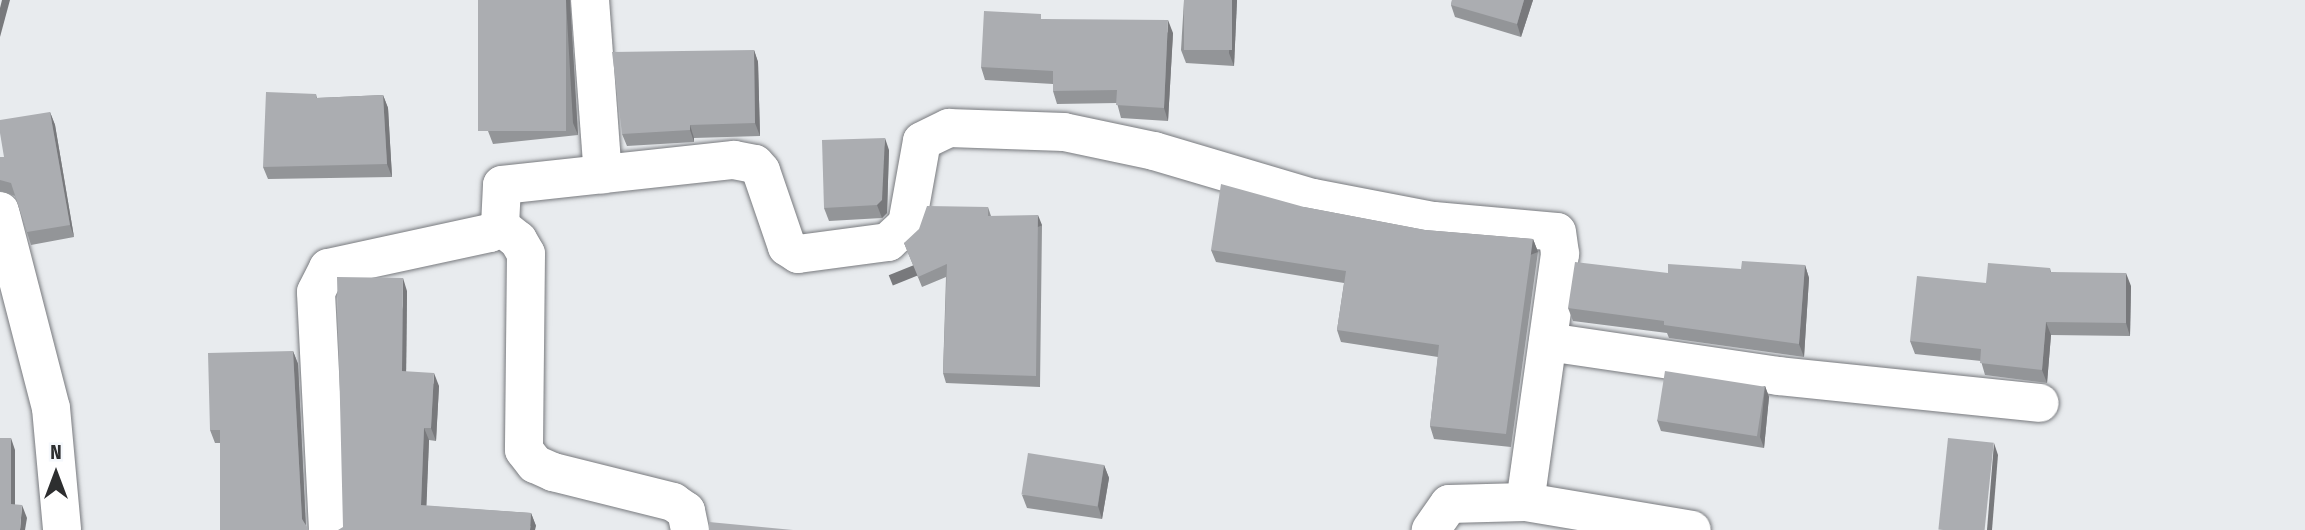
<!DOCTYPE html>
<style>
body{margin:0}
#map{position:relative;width:2305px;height:530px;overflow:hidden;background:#e8ebee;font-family:"Fira Sans Condensed",sans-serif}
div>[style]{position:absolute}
.roads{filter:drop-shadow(0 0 2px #787a7e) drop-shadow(0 0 2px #787a7e)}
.minor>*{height:38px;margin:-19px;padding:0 19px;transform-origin:19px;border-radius:19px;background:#fff}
.wall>*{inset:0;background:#939598}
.shaded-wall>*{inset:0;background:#78797c;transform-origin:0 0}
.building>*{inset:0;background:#abadb1;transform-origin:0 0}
span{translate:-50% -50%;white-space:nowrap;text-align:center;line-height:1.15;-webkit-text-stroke:5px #f5f8fc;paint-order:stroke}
.north{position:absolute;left:21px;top:439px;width:70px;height:70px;-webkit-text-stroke:5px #f5f8fc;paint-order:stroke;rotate:0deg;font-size:19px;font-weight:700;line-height:28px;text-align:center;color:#2d2e2f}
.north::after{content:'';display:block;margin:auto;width:24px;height:32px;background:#2d2e2f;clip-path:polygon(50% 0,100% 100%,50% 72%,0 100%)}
</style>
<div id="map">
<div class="roads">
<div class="minor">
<div style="left:590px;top:0;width:175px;rotate:85.8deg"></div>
<div style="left:0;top:211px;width:203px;rotate:75.5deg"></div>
<div style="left:51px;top:408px;width:122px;rotate:84.8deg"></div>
<div style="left:500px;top:226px;width:23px;rotate:38deg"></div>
<div style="left:518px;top:240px;width:16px;rotate:60deg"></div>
<div style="left:526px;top:254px;width:196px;rotate:90.6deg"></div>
<div style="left:524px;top:450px;width:18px;rotate:52deg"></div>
<div style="left:535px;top:464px;width:20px;rotate:24deg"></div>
<div style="left:553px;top:472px;width:124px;rotate:14deg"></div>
<div style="left:673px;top:502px;width:16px;rotate:35deg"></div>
<div style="left:686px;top:511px;width:19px;rotate:78deg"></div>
<div style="left:1548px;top:342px;width:233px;rotate:8.4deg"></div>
<div style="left:1779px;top:376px;width:262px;rotate:5.9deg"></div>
<div style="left:1525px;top:502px;width:169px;rotate:9.5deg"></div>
<div style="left:328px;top:530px;width:238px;rotate:-92.9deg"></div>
<div style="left:316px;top:292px;width:27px;rotate:-63deg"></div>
<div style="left:328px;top:268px;width:166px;rotate:-12.2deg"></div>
<div style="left:490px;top:233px;width:12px;rotate:-35deg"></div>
<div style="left:500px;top:226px;width:41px;rotate:-87.2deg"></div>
<div style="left:502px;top:185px;width:233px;rotate:-6.2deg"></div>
<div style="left:734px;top:160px;width:21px;rotate:11deg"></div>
<div style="left:755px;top:164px;width:9px;rotate:49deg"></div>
<div style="left:761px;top:171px;width:80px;rotate:71.1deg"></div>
<div style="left:787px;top:247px;width:13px;rotate:32deg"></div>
<div style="left:798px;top:254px;width:91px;rotate:-7.6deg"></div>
<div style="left:888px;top:242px;width:26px;rotate:-43deg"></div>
<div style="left:907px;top:224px;width:84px;rotate:-79.8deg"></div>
<div style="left:922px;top:141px;width:30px;rotate:-26deg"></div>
<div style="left:949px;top:128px;width:115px;rotate:2deg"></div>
<div style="left:1064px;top:132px;width:92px;rotate:11.9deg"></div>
<div style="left:1154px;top:151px;width:166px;rotate:16.5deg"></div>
<div style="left:1313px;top:198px;width:123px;rotate:10.8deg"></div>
<div style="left:1434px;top:221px;width:123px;rotate:5.1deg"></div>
<div style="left:1557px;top:232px;width:22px;rotate:82deg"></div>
<div style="left:1560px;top:254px;width:250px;rotate:98deg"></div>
<div style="left:1525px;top:502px;width:76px;rotate:178.5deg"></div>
<div style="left:1449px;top:504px;width:32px;rotate:125deg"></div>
</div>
</div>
<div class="wall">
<div style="clip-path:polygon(478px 0,570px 0,578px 135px,493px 144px,488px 131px)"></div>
<div style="clip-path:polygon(1184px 0,1237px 0,1234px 66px,1186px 63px,1181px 50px)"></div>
<div style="clip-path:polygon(1452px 0,1533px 0,1521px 37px,1455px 17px,1451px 5px)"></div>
<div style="clip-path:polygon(1043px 19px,1173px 33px,1168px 121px,1121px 118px,1117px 103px,1057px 104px,1053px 91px,1053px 84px,985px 80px,981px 67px)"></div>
<div style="clip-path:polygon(754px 50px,758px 62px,760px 136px,694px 138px,694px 142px,627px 146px,622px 134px)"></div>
<div style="clip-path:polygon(316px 94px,317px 98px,383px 95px,388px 108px,392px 177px,268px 179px,263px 167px)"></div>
<div style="clip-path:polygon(50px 112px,55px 125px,74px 237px,31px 245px,15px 196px,0 191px,0 157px,4px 157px)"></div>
<div style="clip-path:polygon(889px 150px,887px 213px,882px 218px,829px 221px,824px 208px)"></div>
<div style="clip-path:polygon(988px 207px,991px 216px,1042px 225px,1040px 387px,946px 383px,943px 373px,946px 277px,922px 287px,904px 243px)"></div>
<div style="clip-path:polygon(1304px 207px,1425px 230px,1533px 239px,1538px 252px,1511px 447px,1434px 439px,1430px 426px,1438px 357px,1341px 342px,1337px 330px,1344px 283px,1216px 262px,1211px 250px)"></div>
<div style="clip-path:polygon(1805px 265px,1809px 278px,1804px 357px,1669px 338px,1667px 333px,1573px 321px,1568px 308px,1741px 269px)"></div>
<div style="clip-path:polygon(2050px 268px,2051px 272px,2131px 286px,2130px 336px,2051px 335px,2047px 383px,1985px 375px,1981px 361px,1915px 354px,1910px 341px,1986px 283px)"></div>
<div style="clip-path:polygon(407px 291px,406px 372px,439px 386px,436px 441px,429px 440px,426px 506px,531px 513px,536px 526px,343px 527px)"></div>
<div style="clip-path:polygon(293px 351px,298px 364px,306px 526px,220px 443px,215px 443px,210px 430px)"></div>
<div style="clip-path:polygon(1765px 386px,1769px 397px,1764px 448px,1661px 431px,1657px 420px)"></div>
<div style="clip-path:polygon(1104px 465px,1109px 478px,1102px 519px,1027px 508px,1022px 495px)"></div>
</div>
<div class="shaded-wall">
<div style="clip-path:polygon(2px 0,10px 0,0 37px,0 8px)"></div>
<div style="clip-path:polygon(566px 0,570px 0,578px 135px,573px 123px)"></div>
<div style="clip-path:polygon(1232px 0,1237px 0,1234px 66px,1229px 53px)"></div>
<div style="clip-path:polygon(1524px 0,1533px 0,1521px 37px,1517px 24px)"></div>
<div style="clip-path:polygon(1168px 20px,1173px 33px,1168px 121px,1164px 108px)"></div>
<div style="clip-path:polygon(754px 50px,758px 62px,760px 136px,755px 123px)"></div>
<div style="clip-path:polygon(383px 95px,388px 108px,392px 177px,387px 164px)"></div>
<div style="clip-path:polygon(50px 112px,55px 125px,74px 237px,70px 225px)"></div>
<div style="clip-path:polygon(690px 125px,694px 138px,694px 142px,690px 130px)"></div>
<div style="clip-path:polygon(885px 138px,889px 150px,887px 213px,882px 218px,877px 205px)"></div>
<div style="left:1038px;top:215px;width:11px;height:161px;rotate:68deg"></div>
<div style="left:1533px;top:239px;width:14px;height:197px;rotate:69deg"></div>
<div style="clip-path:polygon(1805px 265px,1809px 278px,1804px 357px,1799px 344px)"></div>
<div style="clip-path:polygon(2126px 273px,2131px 286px,2130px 336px,2126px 323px)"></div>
<div style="clip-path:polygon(403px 278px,407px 291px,406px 384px,402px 371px)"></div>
<div style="clip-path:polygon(2046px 322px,2051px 335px,2047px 383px,2042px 370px)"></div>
<div style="clip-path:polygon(293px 351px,298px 364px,306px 530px,302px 519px)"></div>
<div style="clip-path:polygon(434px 373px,439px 386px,436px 441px,431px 428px)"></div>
<div style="clip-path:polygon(1765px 386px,1769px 397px,1764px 448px,1760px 437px)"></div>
<div style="clip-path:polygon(424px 428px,429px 440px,426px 518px,421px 505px)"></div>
<div style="clip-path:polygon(11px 438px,15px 450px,15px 517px,11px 504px)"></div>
<div style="clip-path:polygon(1994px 443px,1998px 455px,1992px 530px,1987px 530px)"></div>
<div style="clip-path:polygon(1104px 465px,1109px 478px,1102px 519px,1098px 506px)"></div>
<div style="clip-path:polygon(22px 505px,27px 518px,25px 530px,20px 530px)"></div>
<div style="clip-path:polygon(531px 513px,536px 526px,535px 530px,530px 530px)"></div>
</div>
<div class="building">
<div style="left:478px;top:0;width:88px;height:131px"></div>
<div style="left:1184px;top:0;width:48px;height:50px"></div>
<div style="clip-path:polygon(1452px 0,1524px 0,1517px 24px,1451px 5px)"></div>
<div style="clip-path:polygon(984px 11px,1041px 14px,1041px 19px,1168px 20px,1164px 108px,1116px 105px,1117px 90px,1053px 91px,1053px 71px,981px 67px)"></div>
<div style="clip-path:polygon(754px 50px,755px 123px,690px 125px,690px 130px,622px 134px,612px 52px)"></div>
<div style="clip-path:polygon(266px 92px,316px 94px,316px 98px,383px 95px,387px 164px,263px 167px)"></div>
<div style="clip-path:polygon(50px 112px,70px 225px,27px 232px,11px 183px,0 180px,0 157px,4px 157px,0 133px,0 120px)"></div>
<div style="clip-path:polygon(885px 138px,882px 200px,877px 205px,824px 208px,822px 140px)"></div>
<div style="clip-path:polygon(1221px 184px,1304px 207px,1425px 230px,1533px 239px,1506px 434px,1430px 426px,1439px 345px,1337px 330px,1346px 271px,1211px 250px)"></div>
<div style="clip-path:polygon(927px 206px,988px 207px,988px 216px,1038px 215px,1036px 376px,943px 373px,947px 264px,918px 277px,904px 243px,919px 229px)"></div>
<div style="clip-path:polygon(1742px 261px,1805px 265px,1799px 344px,1664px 325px,1664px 321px,1568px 308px,1575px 262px,1668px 273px,1668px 264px,1741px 269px)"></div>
<div style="clip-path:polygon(1988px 263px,2050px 268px,2050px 272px,2126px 273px,2126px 323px,2046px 322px,2042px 370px,1980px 363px,1981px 349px,1910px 341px,1917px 276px,1986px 283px)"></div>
<div style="clip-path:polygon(337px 277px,403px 278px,402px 371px,434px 373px,431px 428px,424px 428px,421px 505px,531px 513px,530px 530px,338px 530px,343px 527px)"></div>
<div style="clip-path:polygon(293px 351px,302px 519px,309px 530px,220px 530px,220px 430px,210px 430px,208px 353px)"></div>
<div style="left:1665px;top:371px;width:101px;height:50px;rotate:9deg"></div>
<div style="clip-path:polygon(0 438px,11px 438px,11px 504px,22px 505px,20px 530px,0 530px)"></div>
<div style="left:1948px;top:438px;width:46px;height:92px;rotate:6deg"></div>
<div style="left:1028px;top:453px;width:77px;height:42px;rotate:9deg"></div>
<div style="clip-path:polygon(709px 522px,793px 530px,709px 530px)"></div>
</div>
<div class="north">N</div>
</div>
